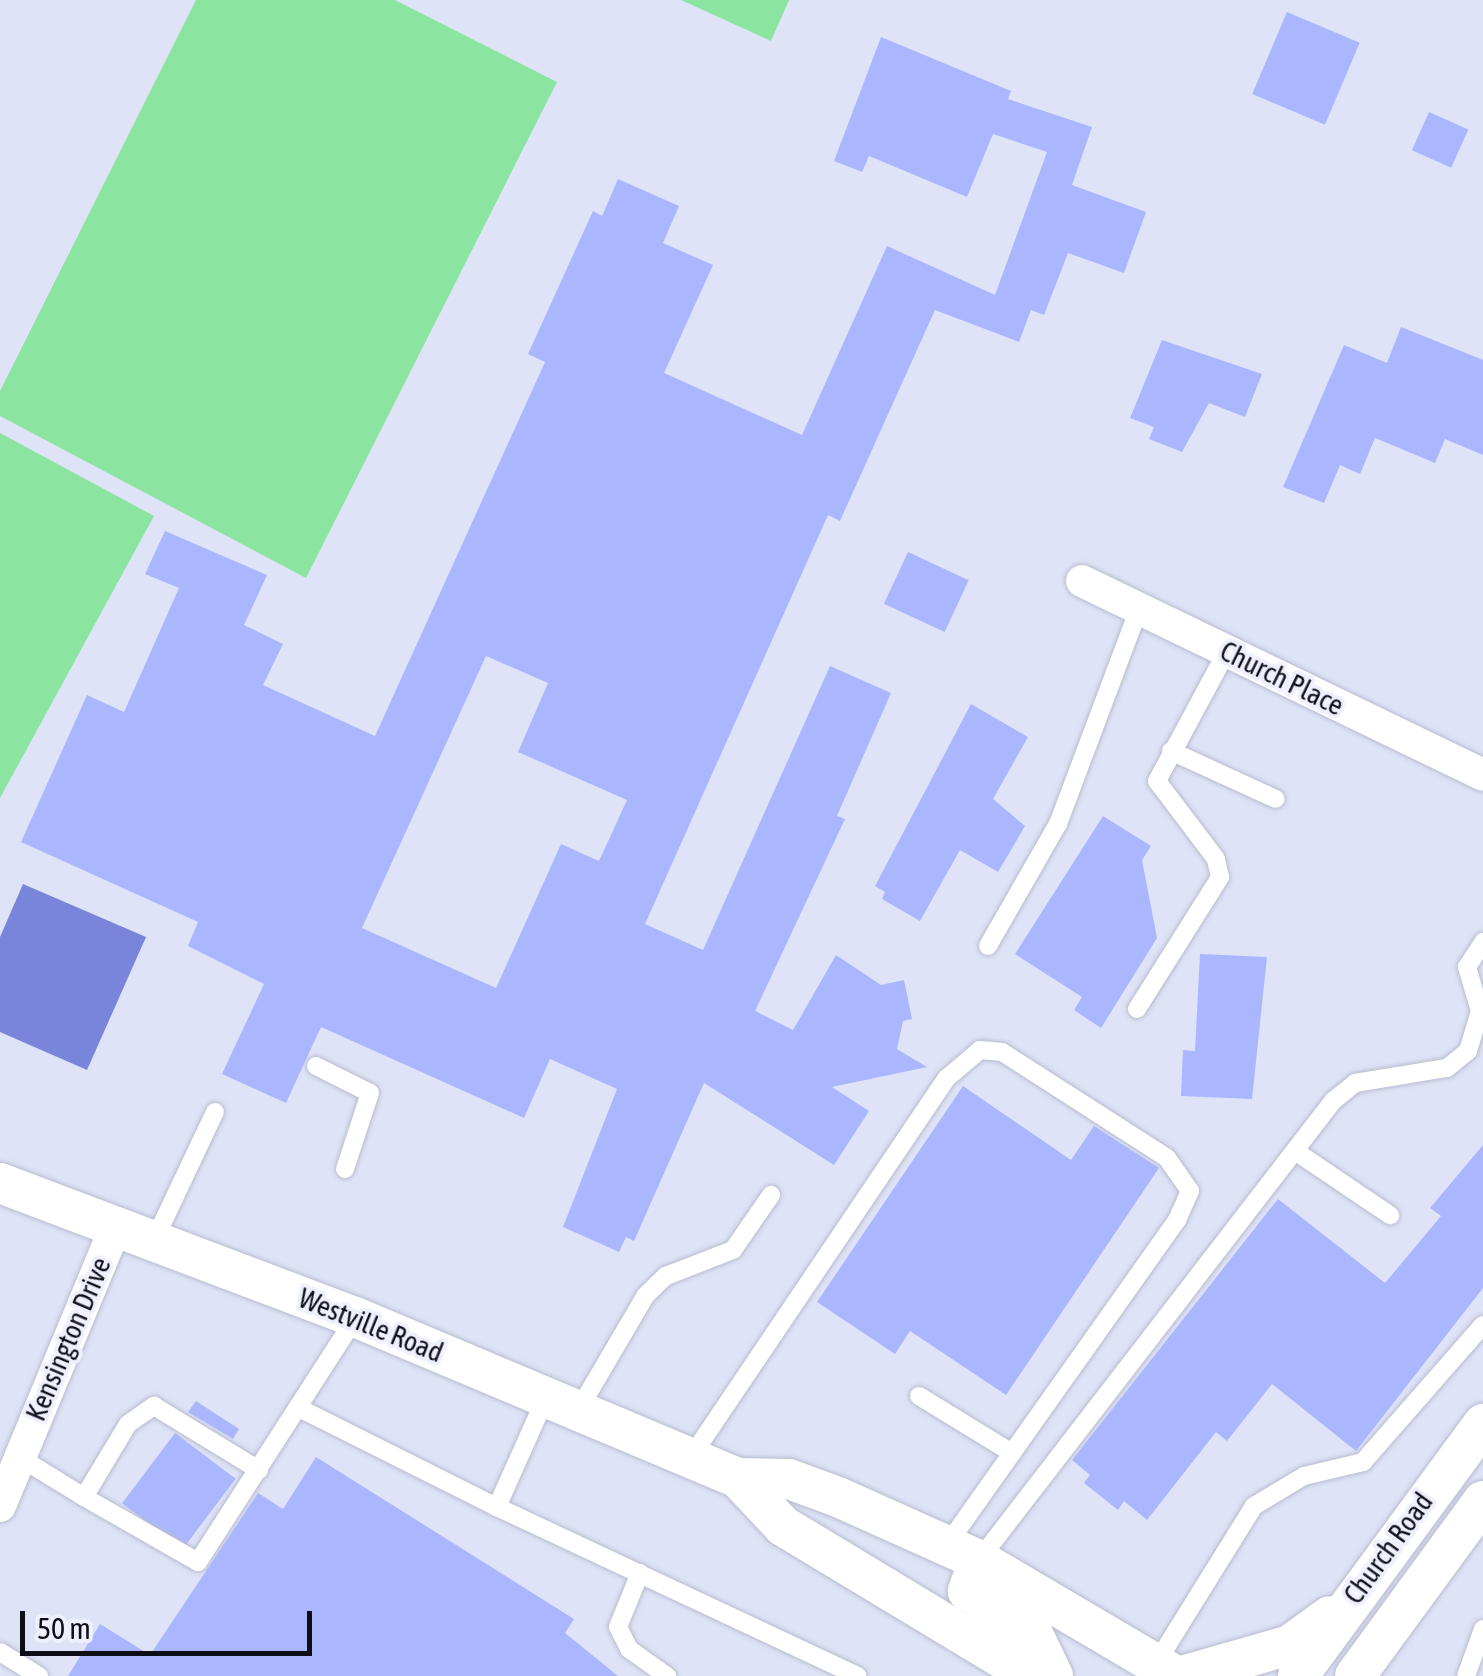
<!DOCTYPE html>
<style>
body{margin:0}
#map{position:relative;width:1483px;height:1676px;overflow:hidden;background:#dfe3f7;font-family:"Asap Condensed",sans-serif}
div>[style]{position:absolute}
.green>*{inset:0;background:#8ce4a1}
.water>*{inset:0;background:#7885db}
.building>*{inset:0;background:#aab7ff;transform-origin:0 0}
.roads{filter:drop-shadow(0 0 2px #b8bccf) drop-shadow(0 0 2px #b8bccf)}
.service>*{height:18px;margin:-9px;padding:0 9px;transform-origin:9px;border-radius:9px;background:#fff}
.minor>*{height:32px;margin:-16px;padding:0 16px;transform-origin:16px;border-radius:16px;background:#fff}
.tertiary>*{height:40px;margin:-20px;padding:0 20px;transform-origin:20px;border-radius:20px;background:#fff}
span{translate:-50% -50%;white-space:nowrap;text-align:center;line-height:1.15;-webkit-text-stroke:8px #eef1fd;paint-order:stroke}
.street-label{font-size:28px;color:#0e0f16}
.scale{position:absolute;left:20px;top:1611px;width:292px;height:45px;box-sizing:border-box;border:5px solid #0e0f16;border-top:0;padding-left:12px;font-size:30px;line-height:35px;white-space:nowrap;color:#0e0f16;-webkit-text-stroke:8px #eef1fd;paint-order:stroke}
</style>
<div id="map">
<div class="green">
<div style="clip-path:polygon(196px 0,395px 0,557px 82px,306px 578px,0 416px,0 391px)"></div>
<div style="clip-path:polygon(681px 0,789px 0,771px 41px)"></div>
<div style="clip-path:polygon(0 433px,154px 516px,0 798px)"></div>
</div>
<div class="water">
<div style="clip-path:polygon(23px 884px,146px 937px,87px 1070px,0 1032px,0 937px)"></div>
</div>
<div class="building">
<div style="left:1287px;top:12px;width:79px;height:89px;rotate:23deg"></div>
<div style="clip-path:polygon(evenodd,881px 37px,1011px 91px,1008px 99px,1092px 127px,1072px 185px,1146px 212px,1124px 273px,1068px 253px,1044px 315px,1031px 310px,1019px 342px,935px 310px,840px 521px,828px 515px,645px 924px,703px 950px,830px 666px,891px 693px,837px 816px,845px 819px,755px 1011px,793px 1030px,836px 955px,881px 985px,904px 980px,912px 1019px,903px 1021px,897px 1049px,927px 1067px,832px 1087px,869px 1111px,834px 1165px,704px 1083px,634px 1241px,626px 1237px,619px 1252px,563px 1227px,617px 1089px,550px 1059px,524px 1118px,321px 1027px,286px 1103px,222px 1074px,264px 984px,188px 946px,198px 922px,21px 842px,87px 695px,124px 712px,179px 588px,145px 574px,165px 531px,267px 575px,244px 625px,283px 644px,263px 685px,375px 736px,545px 362px,528px 354px,593px 211px,602px 216px,618px 179px,679px 206px,663px 243px,713px 265px,664px 373px,802px 435px,887px 246px,995px 295px,1047px 152px,993px 134px,967px 197px,869px 156px,862px 172px,834px 161px,881px 37px,486px 656px,548px 683px,518px 752px,627px 800px,599px 861px,561px 844px,496px 988px,362px 928px,486px 656px)"></div>
<div style="left:1429px;top:112px;width:43px;height:42px;rotate:24deg"></div>
<div style="clip-path:polygon(1401px 327px,1483px 360px,1483px 455px,1445px 439px,1435px 463px,1375px 438px,1360px 474px,1340px 465px,1324px 503px,1283px 487px,1344px 345px,1387px 363px)"></div>
<div style="clip-path:polygon(1162px 340px,1262px 374px,1245px 417px,1209px 403px,1182px 452px,1149px 439px,1154px 427px,1130px 418px)"></div>
<div style="left:908px;top:552px;width:67px;height:57px;rotate:25deg"></div>
<div style="clip-path:polygon(971px 704px,1028px 737px,993px 799px,1025px 826px,998px 872px,960px 850px,920px 921px,882px 899px,885px 892px,875px 886px)"></div>
<div style="clip-path:polygon(1103px 816px,1151px 846px,1142px 860px,1157px 938px,1101px 1028px,1074px 1010px,1082px 997px,1015px 954px)"></div>
<div style="clip-path:polygon(1200px 954px,1267px 957px,1252px 1099px,1181px 1096px,1183px 1050px,1195px 1051px)"></div>
<div style="clip-path:polygon(963px 1086px,1071px 1160px,1094px 1126px,1159px 1168px,1006px 1395px,910px 1331px,895px 1354px,817px 1302px)"></div>
<div style="clip-path:polygon(1483px 1145px,1483px 1288px,1356px 1451px,1272px 1384px,1227px 1441px,1216px 1432px,1147px 1520px,1124px 1501px,1118px 1510px,1084px 1483px,1090px 1475px,1072px 1460px,1278px 1199px,1385px 1283px,1441px 1216px,1430px 1208px)"></div>
<div style="clip-path:polygon(196px 1401px,239px 1429px,233px 1439px,188px 1412px)"></div>
<div style="left:175px;top:1433px;width:76px;height:88px;rotate:37deg"></div>
<div style="clip-path:polygon(316px 1457px,574px 1619px,565px 1633px,618px 1676px,68px 1676px,100px 1624px,150px 1655px,258px 1493px,283px 1509px)"></div>
</div>
<div class="roads">
<div class="service">
<div style="left:1171px;top:751px;width:115px;rotate:24.6deg"></div>
<div style="left:988px;top:946px;width:141px;rotate:-60.2deg"></div>
<div style="left:1058px;top:824px;width:230px;rotate:-69.4deg"></div>
<div style="left:1137px;top:1009px;width:156px;rotate:-57.8deg"></div>
<div style="left:1220px;top:877px;width:18px;rotate:-103deg"></div>
<div style="left:1216px;top:859px;width:98px;rotate:-127.1deg"></div>
<div style="left:1157px;top:781px;width:148px;rotate:-61.7deg"></div>
<div style="left:316px;top:1066px;width:60px;rotate:26.6deg"></div>
<div style="left:370px;top:1093px;width:80px;rotate:108.2deg"></div>
<div style="left:1295px;top:1151px;width:115px;rotate:34deg"></div>
<div style="left:153px;top:1243px;width:145px;rotate:-64.7deg"></div>
<div style="left:547px;top:1395px;width:123px;rotate:114.1deg"></div>
<div style="left:497px;top:1507px;width:398px;rotate:25.1deg"></div>
<div style="left:919px;top:1396px;width:109px;rotate:31.5deg"></div>
<div style="left:299px;top:1408px;width:221px;rotate:26.6deg"></div>
<div style="left:579px;top:1409px;width:132px;rotate:-59.6deg"></div>
<div style="left:646px;top:1295px;width:28px;rotate:-44deg"></div>
<div style="left:666px;top:1276px;width:72px;rotate:-21.2deg"></div>
<div style="left:733px;top:1250px;width:67px;rotate:-55.4deg"></div>
<div style="left:19px;top:1457px;width:76px;rotate:31.6deg"></div>
<div style="left:84px;top:1497px;width:85px;rotate:-58.9deg"></div>
<div style="left:128px;top:1424px;width:32px;rotate:-35deg"></div>
<div style="left:154px;top:1406px;width:123px;rotate:31.4deg"></div>
<div style="left:691px;top:1457px;width:457px;rotate:-56deg"></div>
<div style="left:947px;top:1078px;width:43px;rotate:-40.3deg"></div>
<div style="left:980px;top:1050px;width:22px;rotate:5deg"></div>
<div style="left:1002px;top:1052px;width:196px;rotate:32.7deg"></div>
<div style="left:1167px;top:1158px;width:40px;rotate:55.1deg"></div>
<div style="left:1190px;top:1191px;width:32px;rotate:114deg"></div>
<div style="left:1177px;top:1220px;width:400px;rotate:125.3deg"></div>
<div style="left:84px;top:1497px;width:131px;rotate:29.7deg"></div>
<div style="left:198px;top:1562px;width:290px;rotate:-57.2deg"></div>
<div style="left:979px;top:1560px;width:580px;rotate:-52.36deg"></div>
<div style="left:1333px;top:1101px;width:28px;rotate:-39deg"></div>
<div style="left:1355px;top:1083px;width:93px;rotate:-9.3deg"></div>
<div style="left:1447px;top:1068px;width:27px;rotate:-39deg"></div>
<div style="left:1468px;top:1051px;width:42px;rotate:-73.3deg"></div>
<div style="left:1480px;top:1011px;width:46px;rotate:-106.5deg"></div>
<div style="left:1467px;top:967px;width:30px;rotate:-57deg"></div>
<div style="left:640px;top:1573px;width:58px;rotate:112.2deg"></div>
<div style="left:618px;top:1627px;width:25px;rotate:63deg"></div>
<div style="left:629px;top:1649px;width:47px;rotate:35.4deg"></div>
<div style="left:0;top:1652px;width:46px;rotate:31.6deg"></div>
<div style="left:1155px;top:1665px;width:187px;rotate:-58.1deg"></div>
<div style="left:1254px;top:1506px;width:58px;rotate:-31deg"></div>
<div style="left:1304px;top:1476px;width:61px;rotate:-13.3deg"></div>
<div style="left:1363px;top:1462px;width:182px;rotate:-48.8deg"></div>
<div style="left:1466px;top:1676px;width:50px;rotate:-70.1deg"></div>
</div>
<div class="minor">
<div style="left:1082px;top:581px;width:445px;rotate:25.8deg"></div>
<div style="left:0;top:1506px;width:301px;rotate:-67.5deg"></div>
</div>
<div class="tertiary">
<div style="left:0;top:1183px;width:379px;rotate:20.7deg"></div>
<div style="left:355px;top:1317px;width:415px;rotate:22.8deg"></div>
<div style="left:738px;top:1478px;width:51px;rotate:1.1deg"></div>
<div style="left:789px;top:1479px;width:52px;rotate:20.2deg"></div>
<div style="left:838px;top:1497px;width:154px;rotate:24.1deg"></div>
<div style="left:979px;top:1560px;width:229px;rotate:30.5deg"></div>
<div style="left:738px;top:1478px;width:66px;rotate:46.8deg"></div>
<div style="left:783px;top:1526px;width:291px;rotate:31.1deg"></div>
<div style="left:979px;top:1560px;width:33px;rotate:110deg"></div>
<div style="left:968px;top:1591px;width:76px;rotate:32.6deg"></div>
<div style="left:1032px;top:1632px;width:49px;rotate:64.5deg"></div>
<div style="left:1182px;top:1676px;width:112px;rotate:-16deg"></div>
<div style="left:1290px;top:1645px;width:49px;rotate:-35.9deg"></div>
<div style="left:1298px;top:1676px;width:313px;rotate:-53.7deg"></div>
<div style="left:1355px;top:1676px;width:217px;rotate:-53.8deg"></div>
</div>
</div>
<div class="street-label">
<span style="left:1282px;top:678px;rotate:26deg">Church Place</span>
<span style="left:371px;top:1325px;rotate:22deg">Westville Road</span>
<span style="left:68px;top:1339px;rotate:-67deg">Kensington Drive</span>
<span style="left:1388px;top:1548px;rotate:-54deg">Church Road</span>
</div>
<div class="scale">50 m</div>
</div>
